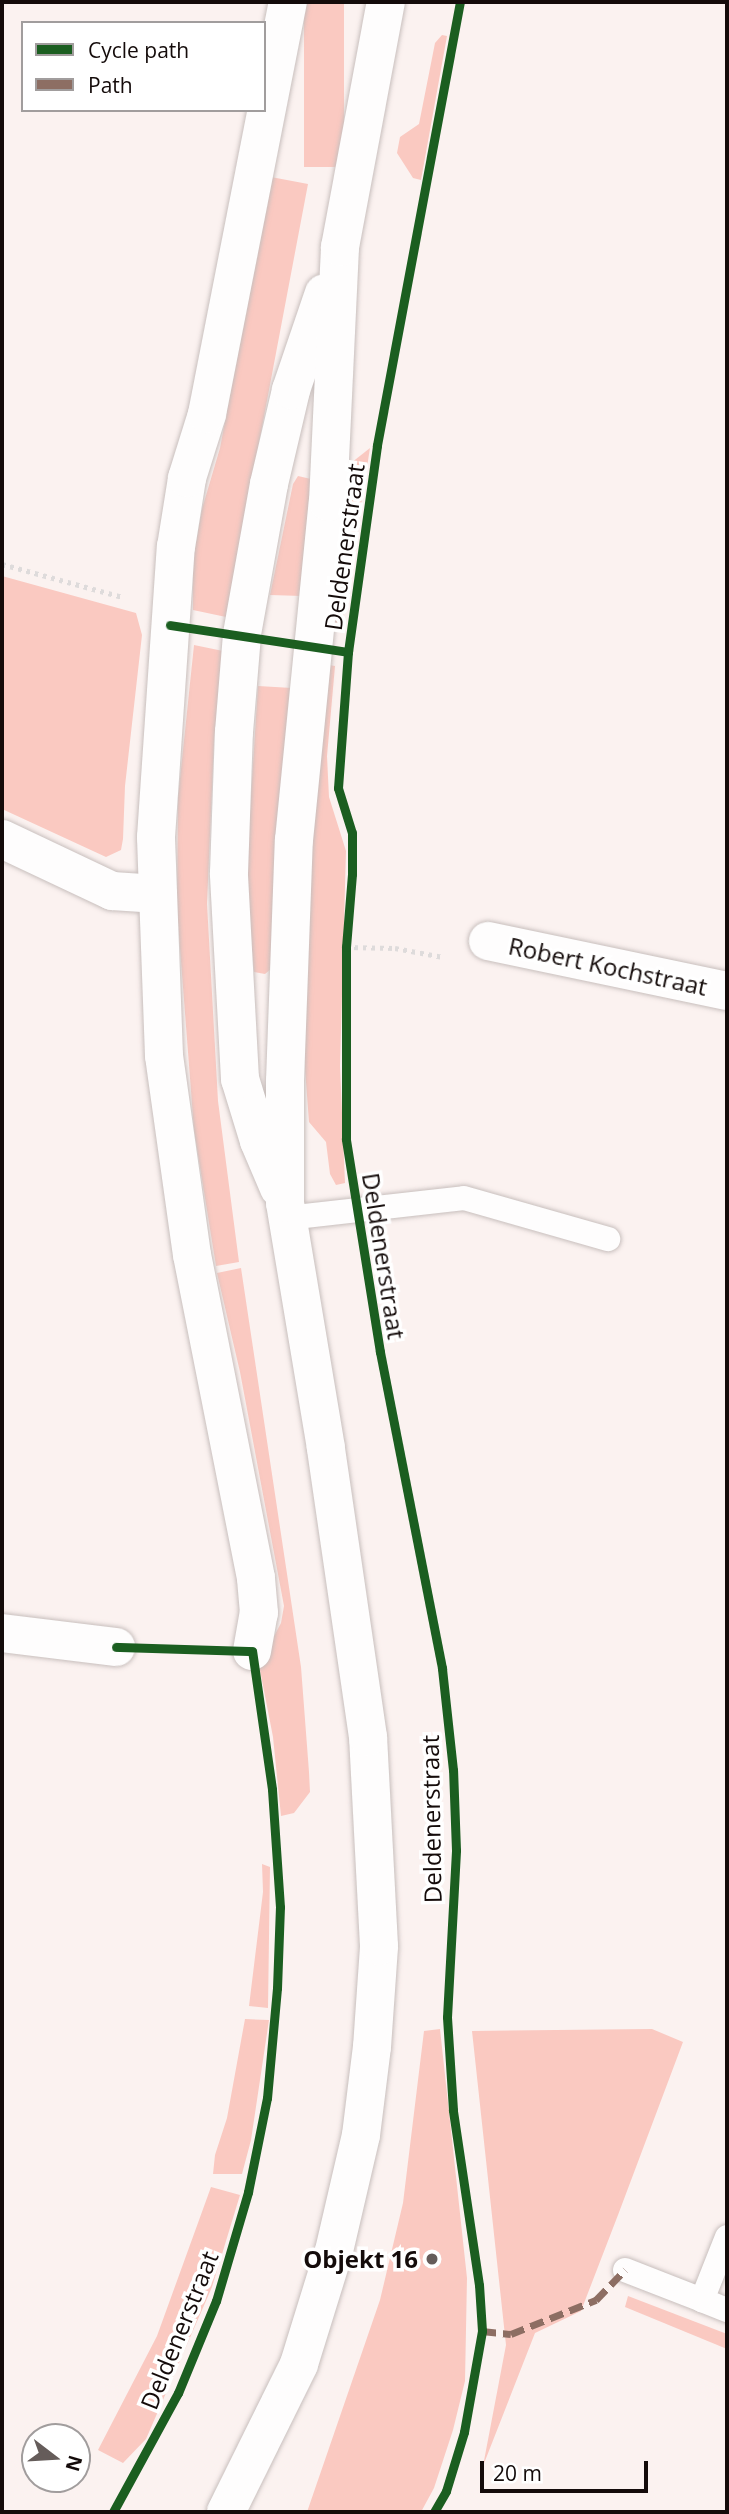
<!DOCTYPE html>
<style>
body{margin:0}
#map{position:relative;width:729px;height:2514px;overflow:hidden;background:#fbf2f0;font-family:"Open Sans",sans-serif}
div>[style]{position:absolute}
.green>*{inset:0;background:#fac9c1;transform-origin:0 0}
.path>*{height:4.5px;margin-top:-2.25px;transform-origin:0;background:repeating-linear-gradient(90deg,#dedbdb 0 3.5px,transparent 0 8.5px)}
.roads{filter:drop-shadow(0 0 2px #c8bfbd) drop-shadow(0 0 2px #c8bfbd)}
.lane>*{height:24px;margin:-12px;padding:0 12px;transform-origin:12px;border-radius:12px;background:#fefdfd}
.street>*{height:38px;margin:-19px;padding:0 19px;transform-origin:19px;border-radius:19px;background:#fefdfd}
.primary>*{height:38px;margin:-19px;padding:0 19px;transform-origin:19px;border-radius:19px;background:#fefdfd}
.quiet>*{height:7px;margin-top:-3.5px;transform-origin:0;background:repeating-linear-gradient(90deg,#8d6e63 0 14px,transparent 0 21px)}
.cycleway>*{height:9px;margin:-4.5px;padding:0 4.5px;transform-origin:4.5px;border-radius:4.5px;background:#1b5e20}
.dots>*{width:19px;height:19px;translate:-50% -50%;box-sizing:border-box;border:4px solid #fff;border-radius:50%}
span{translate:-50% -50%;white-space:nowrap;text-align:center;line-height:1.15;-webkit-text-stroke:7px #fff;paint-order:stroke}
.street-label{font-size:24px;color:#140b0a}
.poi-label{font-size:24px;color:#140b0a;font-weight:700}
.right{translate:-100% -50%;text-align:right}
.frame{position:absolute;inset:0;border:4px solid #140b0a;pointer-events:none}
.legend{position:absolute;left:21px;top:21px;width:245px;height:91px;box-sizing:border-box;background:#fff;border:2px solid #a19d9d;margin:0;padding:9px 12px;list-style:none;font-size:21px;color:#140b0a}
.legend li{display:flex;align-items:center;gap:14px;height:35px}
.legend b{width:35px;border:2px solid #a19d9d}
.north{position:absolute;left:21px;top:2423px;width:70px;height:70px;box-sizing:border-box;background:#fff;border:2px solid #a19d9d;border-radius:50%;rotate:107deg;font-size:19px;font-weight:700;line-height:28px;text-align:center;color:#140b0a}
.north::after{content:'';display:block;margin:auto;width:24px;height:32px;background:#655c5a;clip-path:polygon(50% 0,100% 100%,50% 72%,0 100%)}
.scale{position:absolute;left:480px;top:2461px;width:168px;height:32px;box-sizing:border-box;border:4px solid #140b0a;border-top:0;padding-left:9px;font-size:21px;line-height:24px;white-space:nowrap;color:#140b0a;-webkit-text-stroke:5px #fff;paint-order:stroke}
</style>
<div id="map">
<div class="green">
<div style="left:304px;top:2px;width:40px;height:165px"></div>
<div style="clip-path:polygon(442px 35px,447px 36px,421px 180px,413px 178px,397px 153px,400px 137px,419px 124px,435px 43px)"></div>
<div style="clip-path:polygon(271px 177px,308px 184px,226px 617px,193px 610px,193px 559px,202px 509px,220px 448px)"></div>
<div style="clip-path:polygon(370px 448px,342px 625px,338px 628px,334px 623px,334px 606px,351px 463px)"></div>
<div style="clip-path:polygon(298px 476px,311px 479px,302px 596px,270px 595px,293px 484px)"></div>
<div style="clip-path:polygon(2px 576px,136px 613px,142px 635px,125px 786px,123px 839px,121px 850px,106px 857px,2px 809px)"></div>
<div style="clip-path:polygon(194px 645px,223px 651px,214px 741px,207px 904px,218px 1101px,239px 1262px,216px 1266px,194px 1130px,177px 909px,178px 798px)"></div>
<div style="clip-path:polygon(329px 665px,335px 666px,327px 756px,329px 797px,346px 851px,340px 1066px,345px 1183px,336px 1185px,330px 1174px,326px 1142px,309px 1122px,303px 1042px,306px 903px)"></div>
<div style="clip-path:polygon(258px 686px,292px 688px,271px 969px,265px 974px,254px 972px,248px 907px,248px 843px)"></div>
<div style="clip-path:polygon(241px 1268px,301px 1667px,309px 1772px,310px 1792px,294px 1813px,281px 1816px,273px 1737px,259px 1665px,281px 1623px,284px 1606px,240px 1372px,217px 1273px)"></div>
<div style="clip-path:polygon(262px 1864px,270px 1867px,268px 2008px,249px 2006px,263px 1892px)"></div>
<div style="clip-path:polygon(245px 2019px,269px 2020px,251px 2140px,242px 2174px,213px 2174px,215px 2155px,227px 2118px)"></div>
<div style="clip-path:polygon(440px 2029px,467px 2278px,465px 2381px,453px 2430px,434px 2488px,421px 2512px,307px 2512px,380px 2300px,403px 2203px,424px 2031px)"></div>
<div style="clip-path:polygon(652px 2029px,683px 2042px,618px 2215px,581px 2311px,535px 2333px,483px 2466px,506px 2345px,472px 2031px)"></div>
<div style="clip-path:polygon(211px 2187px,240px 2195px,212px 2287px,146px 2439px,123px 2463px,98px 2450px,157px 2336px)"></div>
<div style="clip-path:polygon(628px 2296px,727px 2334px,727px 2349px,625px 2307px)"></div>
</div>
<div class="path">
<div style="left:2px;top:564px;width:125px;rotate:15.3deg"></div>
<div style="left:346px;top:947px;width:49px;rotate:1.2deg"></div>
<div style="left:395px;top:948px;width:49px;rotate:10.6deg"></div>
</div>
<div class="roads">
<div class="lane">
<div style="left:287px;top:1218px;width:178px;rotate:-6.4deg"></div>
<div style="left:464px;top:1198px;width:150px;rotate:15.9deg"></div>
<div style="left:727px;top:2237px;width:68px;rotate:111.6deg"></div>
<div style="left:702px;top:2300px;width:27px;rotate:22deg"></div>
<div style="left:625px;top:2270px;width:83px;rotate:21.3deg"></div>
</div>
<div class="street">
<div style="left:2px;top:839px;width:122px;rotate:25.3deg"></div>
<div style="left:112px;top:891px;width:46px;rotate:3.7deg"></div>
<div style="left:488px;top:941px;width:244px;rotate:11.8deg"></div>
<div style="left:2px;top:1633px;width:115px;rotate:7deg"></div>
<div style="left:252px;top:1651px;width:39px;rotate:-80deg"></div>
<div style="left:259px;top:1613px;width:35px;rotate:-95deg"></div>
<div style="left:256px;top:1578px;width:329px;rotate:-101.2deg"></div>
<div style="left:192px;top:1255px;width:201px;rotate:-98deg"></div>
<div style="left:164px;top:1056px;width:219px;rotate:-92.1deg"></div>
<div style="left:156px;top:837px;width:291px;rotate:-86.1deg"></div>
<div style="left:176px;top:547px;width:70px;rotate:-80.9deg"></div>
<div style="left:187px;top:478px;width:67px;rotate:-72.6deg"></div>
<div style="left:207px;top:414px;width:420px;rotate:-78.9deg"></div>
</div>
<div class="primary">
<div style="left:279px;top:1188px;width:51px;rotate:-113.1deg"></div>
<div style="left:259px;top:1141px;width:65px;rotate:-107deg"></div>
<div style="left:240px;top:1079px;width:206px;rotate:-93.1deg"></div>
<div style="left:229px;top:873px;width:141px;rotate:-88deg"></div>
<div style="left:234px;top:732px;width:98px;rotate:-85.3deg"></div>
<div style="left:242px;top:634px;width:152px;rotate:-79.8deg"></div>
<div style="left:269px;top:484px;width:97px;rotate:-76.8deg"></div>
<div style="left:291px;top:390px;width:102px;rotate:-71.2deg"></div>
<div style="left:226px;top:2512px;width:165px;rotate:-63.7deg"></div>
<div style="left:299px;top:2364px;width:118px;rotate:-72.8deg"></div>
<div style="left:334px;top:2251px;width:119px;rotate:-76.9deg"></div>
<div style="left:361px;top:2135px;width:89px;rotate:-82.9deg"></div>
<div style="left:372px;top:2047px;width:101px;rotate:-86deg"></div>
<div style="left:379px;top:1946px;width:209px;rotate:-93deg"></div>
<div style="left:368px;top:1737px;width:292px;rotate:-98.3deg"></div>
<div style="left:326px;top:1448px;width:248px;rotate:-99.5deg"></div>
<div style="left:285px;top:1203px;width:122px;rotate:-90deg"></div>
<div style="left:285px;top:1081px;width:241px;rotate:-87.9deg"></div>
<div style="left:294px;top:840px;width:340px;rotate:-84.3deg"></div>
<div style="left:328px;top:502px;width:255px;rotate:-87.3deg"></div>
<div style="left:340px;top:247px;width:249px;rotate:-79.4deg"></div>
</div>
</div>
<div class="quiet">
<div style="left:482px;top:2331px;width:29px;rotate:6deg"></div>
<div style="left:511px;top:2334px;width:92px;rotate:-21.8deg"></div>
<div style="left:596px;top:2300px;width:42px;rotate:-46deg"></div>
</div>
<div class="cycleway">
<div style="left:170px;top:625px;width:180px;rotate:8.6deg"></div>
<div style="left:113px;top:2512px;width:136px;rotate:-61.4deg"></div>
<div style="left:178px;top:2393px;width:100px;rotate:-67.6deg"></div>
<div style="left:216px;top:2301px;width:114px;rotate:-73.6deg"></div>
<div style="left:248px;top:2192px;width:96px;rotate:-78.6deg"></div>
<div style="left:267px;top:2098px;width:110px;rotate:-84.8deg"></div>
<div style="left:277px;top:1988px;width:81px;rotate:-87.9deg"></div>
<div style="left:280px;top:1907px;width:118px;rotate:-93.9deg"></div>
<div style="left:272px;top:1789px;width:139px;rotate:-98.2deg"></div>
<div style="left:252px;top:1651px;width:136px;rotate:-178.3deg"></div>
<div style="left:434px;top:2512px;width:24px;rotate:-60deg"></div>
<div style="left:446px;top:2491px;width:62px;rotate:-73deg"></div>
<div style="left:464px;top:2432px;width:103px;rotate:-79.9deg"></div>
<div style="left:482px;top:2331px;width:46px;rotate:-93.7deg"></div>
<div style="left:479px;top:2285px;width:177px;rotate:-98.5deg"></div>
<div style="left:453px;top:2110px;width:93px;rotate:-93.7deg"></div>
<div style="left:447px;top:2017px;width:167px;rotate:-86.9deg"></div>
<div style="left:456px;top:1850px;width:80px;rotate:-92.1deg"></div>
<div style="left:453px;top:1770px;width:103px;rotate:-96.2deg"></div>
<div style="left:442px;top:1668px;width:322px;rotate:-101.1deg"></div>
<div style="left:380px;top:1352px;width:216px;rotate:-99.1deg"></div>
<div style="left:346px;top:1139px;width:192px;rotate:-90deg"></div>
<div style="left:346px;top:947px;width:73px;rotate:-85.3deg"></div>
<div style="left:352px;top:874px;width:41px;rotate:-90deg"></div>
<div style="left:352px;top:833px;width:47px;rotate:-107.3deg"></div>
<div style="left:338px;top:788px;width:136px;rotate:-85.8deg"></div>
<div style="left:348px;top:652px;width:209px;rotate:-82deg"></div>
<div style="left:377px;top:445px;width:451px;rotate:-79.4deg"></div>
</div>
<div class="dots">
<div style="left:432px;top:2259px;background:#655c5a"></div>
</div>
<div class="street-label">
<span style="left:344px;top:547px;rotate:-82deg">Deldenerstraat</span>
<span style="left:608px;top:966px;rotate:12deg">Robert Kochstraat</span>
<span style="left:384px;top:1256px;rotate:81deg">Deldenerstraat</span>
<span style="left:431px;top:1819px;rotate:-91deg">Deldenerstraat</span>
<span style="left:179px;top:2330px;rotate:-68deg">Deldenerstraat</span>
</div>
<div class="poi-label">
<span class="right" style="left:418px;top:2259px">Objekt 16</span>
</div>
<div class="frame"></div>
<ul class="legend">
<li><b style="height:9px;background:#1b5e20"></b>Cycle path</li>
<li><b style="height:9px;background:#8d6e63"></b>Path</li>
</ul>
<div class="north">N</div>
<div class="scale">20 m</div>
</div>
